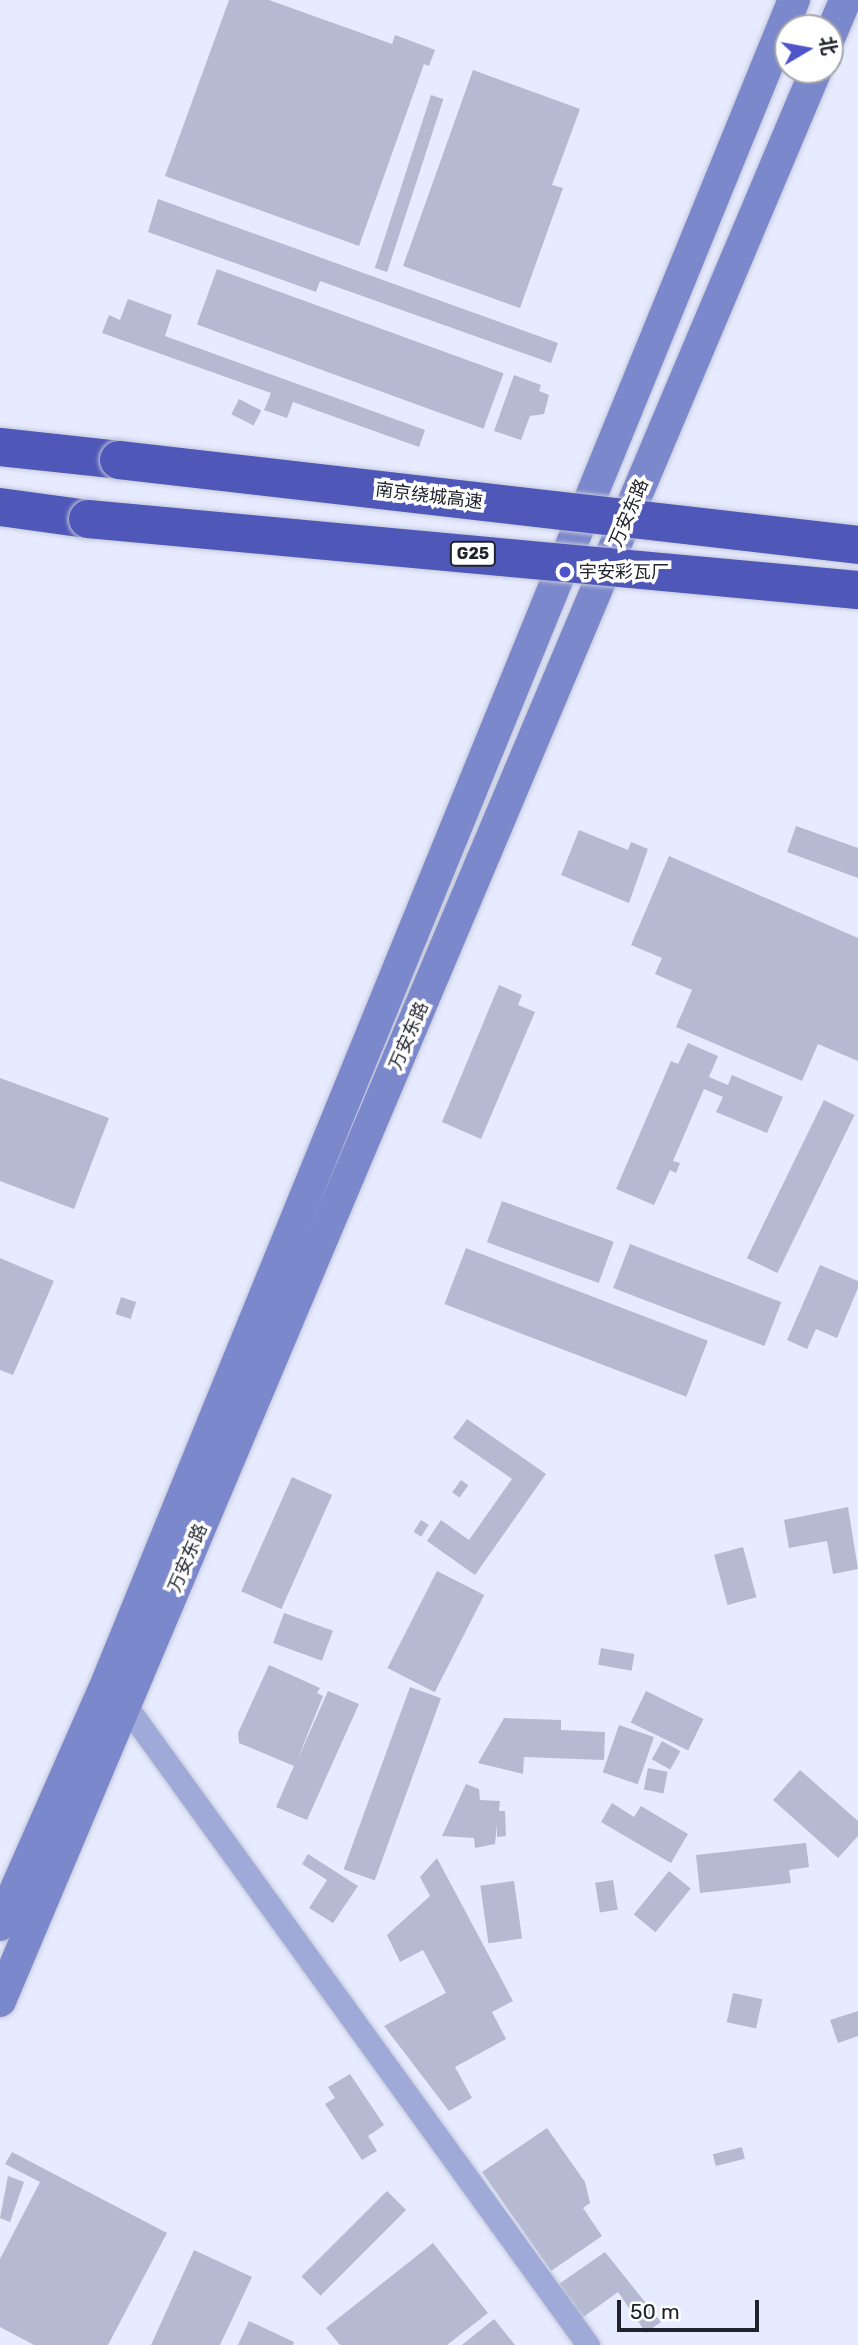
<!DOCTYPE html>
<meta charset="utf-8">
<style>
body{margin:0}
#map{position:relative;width:858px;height:2345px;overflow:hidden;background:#e7ebff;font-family:Rubik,"Noto Sans SC",sans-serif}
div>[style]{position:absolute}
.building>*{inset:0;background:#b5bad2;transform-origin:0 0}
.roads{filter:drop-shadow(0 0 2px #c3c7d9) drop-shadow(0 0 2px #c3c7d9)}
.minor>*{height:23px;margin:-11.5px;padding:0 11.5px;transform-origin:11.5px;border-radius:11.5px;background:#a0aad8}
.secondary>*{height:32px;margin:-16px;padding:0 16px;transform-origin:16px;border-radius:16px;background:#7c88cc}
.motorway>*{height:38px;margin:-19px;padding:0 19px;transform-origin:19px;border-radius:19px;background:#4f58b8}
.bridges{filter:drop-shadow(0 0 2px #c3c7d9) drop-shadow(0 0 2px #c3c7d9)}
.motorway-bridge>*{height:38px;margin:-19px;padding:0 19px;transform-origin:19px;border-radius:19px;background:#4f58b8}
.dots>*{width:19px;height:19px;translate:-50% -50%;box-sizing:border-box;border:4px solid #fff;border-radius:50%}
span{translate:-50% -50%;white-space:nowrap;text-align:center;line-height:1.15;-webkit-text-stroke:7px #fff;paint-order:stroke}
.shield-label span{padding:2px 5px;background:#fff;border:2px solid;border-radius:5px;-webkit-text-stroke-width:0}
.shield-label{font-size:16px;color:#21232c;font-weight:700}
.street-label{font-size:18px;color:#21232c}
.poi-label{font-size:18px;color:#21232c}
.left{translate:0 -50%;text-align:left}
.north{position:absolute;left:774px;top:14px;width:70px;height:70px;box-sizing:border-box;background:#fff;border:2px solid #a6a7ab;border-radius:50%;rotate:80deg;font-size:19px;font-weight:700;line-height:28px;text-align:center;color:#21232c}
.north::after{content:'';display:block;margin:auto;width:24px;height:32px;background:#4e54ca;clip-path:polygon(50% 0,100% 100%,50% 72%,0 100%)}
.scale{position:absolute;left:617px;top:2300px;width:142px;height:32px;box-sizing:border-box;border:4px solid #21232c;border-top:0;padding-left:9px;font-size:21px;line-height:24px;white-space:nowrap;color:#21232c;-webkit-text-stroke:5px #fff;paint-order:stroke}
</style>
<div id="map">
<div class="building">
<div style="clip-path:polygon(229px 0,269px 0,392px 44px,395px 35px,435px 50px,429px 66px,424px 64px,359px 246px,165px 176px)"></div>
<div style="clip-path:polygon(473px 70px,580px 109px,552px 185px,563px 188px,520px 308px,403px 266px)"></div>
<div style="left:431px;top:95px;width:13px;height:182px;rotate:18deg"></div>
<div style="clip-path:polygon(158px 199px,558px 343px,551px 363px,320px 281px,316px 292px,148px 232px)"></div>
<div style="left:217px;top:269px;width:305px;height:59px;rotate:20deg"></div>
<div style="clip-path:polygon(128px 299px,172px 315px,165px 336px,425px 430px,419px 447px,293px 402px,287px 418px,264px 410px,271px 393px,102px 333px,109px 315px,120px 320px)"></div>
<div style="clip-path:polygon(514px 375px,541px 385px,539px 391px,549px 395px,544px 414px,530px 416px,521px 440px,494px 431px)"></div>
<div style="left:239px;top:399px;width:25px;height:17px;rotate:27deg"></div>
<div style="clip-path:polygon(796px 826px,858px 848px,858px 878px,787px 852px)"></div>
<div style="clip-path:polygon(579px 830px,628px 850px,631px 842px,648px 849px,629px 903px,561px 875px)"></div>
<div style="clip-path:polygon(669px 856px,858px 938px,858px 1061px,818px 1044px,802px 1081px,676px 1027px,692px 990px,655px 974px,662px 958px,631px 945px)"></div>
<div style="clip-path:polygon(499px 985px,522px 995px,518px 1005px,535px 1012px,481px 1139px,442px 1122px)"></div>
<div style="clip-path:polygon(688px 1043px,718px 1056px,709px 1077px,728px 1085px,732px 1075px,783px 1097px,767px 1133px,716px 1112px,723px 1097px,704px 1089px,673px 1161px,680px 1163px,676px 1173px,670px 1170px,654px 1205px,616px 1189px,671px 1061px,678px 1064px)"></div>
<div style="clip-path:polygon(0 1078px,109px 1118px,74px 1209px,0 1181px)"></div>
<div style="left:824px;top:1100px;width:34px;height:176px;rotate:26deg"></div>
<div style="left:502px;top:1201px;width:119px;height:44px;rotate:20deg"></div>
<div style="left:630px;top:1244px;width:162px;height:47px;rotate:21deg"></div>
<div style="left:466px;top:1248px;width:259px;height:60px;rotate:21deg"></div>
<div style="clip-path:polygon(0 1258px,54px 1281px,13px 1375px,0 1370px)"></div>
<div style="clip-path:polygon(820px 1265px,858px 1281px,858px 1288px,837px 1338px,816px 1329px,807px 1349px,787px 1340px)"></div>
<div style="left:121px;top:1297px;width:16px;height:18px;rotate:18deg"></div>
<div style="clip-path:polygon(467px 1419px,546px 1474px,475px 1575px,427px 1541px,441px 1520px,469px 1540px,512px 1479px,453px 1438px)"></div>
<div style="left:292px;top:1477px;width:44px;height:125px;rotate:24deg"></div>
<div style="left:461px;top:1480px;width:9px;height:15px;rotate:36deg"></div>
<div style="clip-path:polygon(848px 1507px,858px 1569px,833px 1574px,827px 1541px,789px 1548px,784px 1520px)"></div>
<div style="left:421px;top:1520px;width:9px;height:14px;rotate:32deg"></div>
<div style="left:743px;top:1547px;width:52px;height:30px;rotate:75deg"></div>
<div style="left:437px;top:1571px;width:53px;height:109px;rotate:27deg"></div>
<div style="left:284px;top:1613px;width:52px;height:32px;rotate:20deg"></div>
<div style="left:601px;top:1648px;width:34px;height:17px;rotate:10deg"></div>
<div style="clip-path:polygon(269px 1665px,320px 1688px,317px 1693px,323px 1696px,296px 1763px,328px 1691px,359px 1704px,307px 1820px,276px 1807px,294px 1766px,239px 1743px,238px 1733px)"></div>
<div style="left:410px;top:1687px;width:33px;height:194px;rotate:20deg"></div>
<div style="left:646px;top:1691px;width:64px;height:35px;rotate:26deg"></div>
<div style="clip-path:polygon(504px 1718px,561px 1720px,561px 1730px,605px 1732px,604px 1760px,524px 1757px,523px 1774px,478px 1763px)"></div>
<div style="left:619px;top:1725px;width:37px;height:50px;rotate:19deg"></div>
<div style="left:662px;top:1741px;width:21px;height:21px;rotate:29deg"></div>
<div style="left:648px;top:1768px;width:20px;height:22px;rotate:11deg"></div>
<div style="clip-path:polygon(800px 1770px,858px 1821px,858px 1836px,838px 1858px,773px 1800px)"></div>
<div style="clip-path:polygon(466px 1784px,479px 1789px,480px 1800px,500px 1801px,499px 1811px,505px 1811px,506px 1836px,497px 1837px,497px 1825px,495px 1844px,475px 1848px,474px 1838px,442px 1836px)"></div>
<div style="clip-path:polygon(612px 1803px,634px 1817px,641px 1806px,688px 1834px,671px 1863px,601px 1822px)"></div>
<div style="clip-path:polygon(806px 1843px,809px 1867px,789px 1870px,791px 1883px,700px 1893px,696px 1855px)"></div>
<div style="clip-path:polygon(308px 1854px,358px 1886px,333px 1923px,309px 1908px,327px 1880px,302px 1864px)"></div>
<div style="clip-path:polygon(437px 1858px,513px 2001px,492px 2012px,506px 2039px,455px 2067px,472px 2098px,449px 2111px,384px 2026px,446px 1993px,423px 1950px,400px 1962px,387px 1935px,430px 1896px,420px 1877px)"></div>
<div style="left:669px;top:1871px;width:28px;height:56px;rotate:39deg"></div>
<div style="left:613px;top:1880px;width:30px;height:18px;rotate:81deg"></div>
<div style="left:514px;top:1881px;width:58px;height:34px;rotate:82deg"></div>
<div style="left:733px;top:1993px;width:30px;height:30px;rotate:12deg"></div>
<div style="clip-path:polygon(858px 2011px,858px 2036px,838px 2043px,830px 2020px)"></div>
<div style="clip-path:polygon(350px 2074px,384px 2125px,368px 2136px,377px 2151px,362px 2160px,325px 2104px,335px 2098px,328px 2087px)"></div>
<div style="clip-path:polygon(547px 2128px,585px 2182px,590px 2203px,583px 2208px,602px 2236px,551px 2271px,482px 2172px)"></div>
<div style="left:742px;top:2147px;width:12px;height:30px;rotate:76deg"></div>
<div style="clip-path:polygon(12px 2152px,167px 2233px,108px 2345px,34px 2345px,0 2327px,0 2259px,40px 2182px,5px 2164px)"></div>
<div style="clip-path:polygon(8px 2176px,24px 2182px,10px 2222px,0 2218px)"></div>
<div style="left:387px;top:2191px;width:27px;height:121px;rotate:45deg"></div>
<div style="clip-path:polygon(433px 2243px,488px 2313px,447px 2345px,340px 2345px,326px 2328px)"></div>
<div style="clip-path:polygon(194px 2250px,252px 2277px,220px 2345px,151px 2345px)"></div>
<div style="clip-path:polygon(605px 2252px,661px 2322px,646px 2333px,618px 2292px,582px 2318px,559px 2284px)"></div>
<div style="clip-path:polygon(494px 2319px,515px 2345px,462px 2345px)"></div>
<div style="clip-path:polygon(249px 2321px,294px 2342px,293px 2345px,238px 2345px)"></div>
</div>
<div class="roads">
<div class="minor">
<div style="left:114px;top:1699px;width:14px;rotate:30deg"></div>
<div style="left:126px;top:1706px;width:789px;rotate:54.13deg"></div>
</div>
<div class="secondary">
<div style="left:830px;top:36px;width:39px;rotate:-67deg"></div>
<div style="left:0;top:1925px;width:255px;rotate:-66.2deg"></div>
<div style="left:103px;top:1692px;width:1828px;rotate:-67.79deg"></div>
<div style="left:0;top:2001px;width:2096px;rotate:-67.09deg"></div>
</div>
<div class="motorway">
<div style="left:0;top:447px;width:120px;rotate:6.2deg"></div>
<div style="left:0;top:507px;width:89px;rotate:7.8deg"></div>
</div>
</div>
<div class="bridges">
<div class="motorway-bridge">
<div style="left:119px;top:460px;width:744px;rotate:6.56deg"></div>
<div style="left:88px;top:519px;width:773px;rotate:5.27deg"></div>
</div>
</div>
<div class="dots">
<div style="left:565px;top:572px;background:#4e54ca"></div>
</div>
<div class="shield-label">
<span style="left:473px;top:554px">G25</span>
</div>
<div class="street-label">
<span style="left:429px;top:496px;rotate:7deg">南京绕城高速</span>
<span style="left:629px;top:513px;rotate:-67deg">万安东路</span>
<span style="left:409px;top:1036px;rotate:-67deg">万安东路</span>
<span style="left:188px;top:1558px;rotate:-67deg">万安东路</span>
</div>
<div class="poi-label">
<span class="left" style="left:579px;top:572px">宇安彩瓦厂</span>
</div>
<div class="north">北</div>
<div class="scale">50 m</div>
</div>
